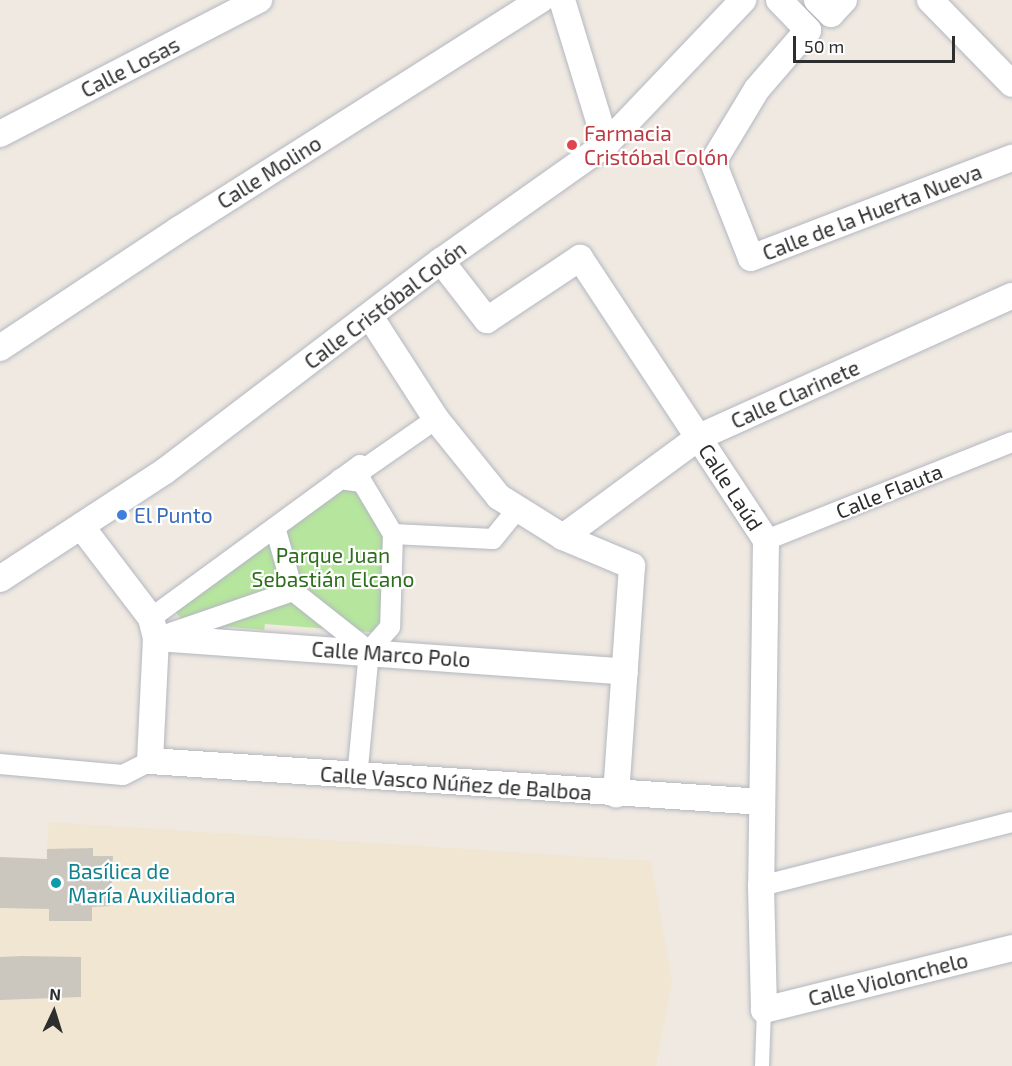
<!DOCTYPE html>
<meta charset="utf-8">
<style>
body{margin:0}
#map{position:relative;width:1012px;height:1066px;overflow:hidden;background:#efe9e1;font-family:"Exo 2",sans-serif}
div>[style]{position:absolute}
.education>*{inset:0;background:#f0e6d1}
.green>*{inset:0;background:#b6e59e}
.building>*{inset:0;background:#cbc7bf}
.roads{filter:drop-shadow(0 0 2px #b4b7c1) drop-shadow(0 0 2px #b4b7c1)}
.service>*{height:14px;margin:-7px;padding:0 7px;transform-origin:7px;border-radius:7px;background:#fff}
.pedestrian>*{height:20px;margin:-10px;padding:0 10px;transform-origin:10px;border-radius:10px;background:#fff}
.minor>*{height:26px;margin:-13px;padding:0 13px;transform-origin:13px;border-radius:13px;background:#fff}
.dots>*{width:16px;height:16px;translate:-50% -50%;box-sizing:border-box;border:3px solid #fff;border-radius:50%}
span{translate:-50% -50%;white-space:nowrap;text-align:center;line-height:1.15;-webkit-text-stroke:4.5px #fff;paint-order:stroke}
.street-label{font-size:21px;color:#2e2e2e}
.health-label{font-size:21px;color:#be3a42}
.left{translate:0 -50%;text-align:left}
.shop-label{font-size:21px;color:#366cbe}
.park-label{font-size:21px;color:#2c6e1b}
.culture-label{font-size:21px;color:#0d838f}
.north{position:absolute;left:24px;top:982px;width:60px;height:60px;-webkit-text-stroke:4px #fff;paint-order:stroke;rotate:4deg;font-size:16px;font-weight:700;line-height:24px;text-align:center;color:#2e2e2e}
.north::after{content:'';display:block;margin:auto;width:21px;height:27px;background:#2e2e2e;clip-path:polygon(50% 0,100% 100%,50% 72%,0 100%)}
.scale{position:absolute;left:793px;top:36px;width:162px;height:27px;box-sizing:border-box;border:3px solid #2e2e2e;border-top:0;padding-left:8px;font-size:18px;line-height:21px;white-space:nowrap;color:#2e2e2e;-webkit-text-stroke:4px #fff;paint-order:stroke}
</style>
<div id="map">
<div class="education">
<div style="clip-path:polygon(49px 822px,651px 861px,672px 982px,656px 1066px,0 1066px,0 857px,46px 859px)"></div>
</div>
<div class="green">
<div style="clip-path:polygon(359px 470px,397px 526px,395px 634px,265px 624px,264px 630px,185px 623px,173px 609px)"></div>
</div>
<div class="building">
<div style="clip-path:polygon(93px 848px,93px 856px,113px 856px,111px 906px,92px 907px,92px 921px,49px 921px,49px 909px,0 908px,0 857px,47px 859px,47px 849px)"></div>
<div style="clip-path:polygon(21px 956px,81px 957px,81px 997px,0 1000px,0 957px)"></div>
</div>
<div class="roads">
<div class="service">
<div style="left:762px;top:1066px;width:56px;rotate:-88deg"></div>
</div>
<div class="pedestrian">
<div style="left:340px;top:479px;width:22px;rotate:8deg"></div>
<div style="left:362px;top:482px;width:61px;rotate:59.2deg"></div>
<div style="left:393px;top:534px;width:93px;rotate:91.8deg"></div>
<div style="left:390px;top:627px;width:32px;rotate:131deg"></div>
<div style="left:369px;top:651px;width:127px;rotate:95.4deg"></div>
<div style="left:393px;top:534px;width:100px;rotate:2.9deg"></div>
<div style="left:493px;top:539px;width:38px;rotate:-51deg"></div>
<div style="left:766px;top:540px;width:265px;rotate:-21.7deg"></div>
<div style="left:293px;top:591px;width:97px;rotate:38.3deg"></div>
<div style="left:151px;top:618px;width:259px;rotate:-36.2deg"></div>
<div style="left:360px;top:465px;width:6px;rotate:45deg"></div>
<div style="left:364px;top:469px;width:88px;rotate:-34.8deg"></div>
<div style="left:162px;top:636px;width:139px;rotate:-19deg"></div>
<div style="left:293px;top:591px;width:66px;rotate:-105.7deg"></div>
<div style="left:0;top:764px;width:123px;rotate:5.1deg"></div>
<div style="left:123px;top:775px;width:30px;rotate:-27deg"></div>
<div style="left:761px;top:886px;width:259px;rotate:-14.3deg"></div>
</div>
<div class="minor">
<div style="left:562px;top:0;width:151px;rotate:73deg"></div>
<div style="left:779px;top:0;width:42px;rotate:46deg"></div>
<div style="left:808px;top:30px;width:78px;rotate:130.8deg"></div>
<div style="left:757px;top:89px;width:85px;rotate:121.1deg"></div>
<div style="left:713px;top:162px;width:103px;rotate:68.4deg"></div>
<div style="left:751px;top:258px;width:280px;rotate:-21deg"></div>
<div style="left:817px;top:0;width:20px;rotate:45deg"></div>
<div style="left:831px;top:14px;width:19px;rotate:-47deg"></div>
<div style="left:930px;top:0;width:117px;rotate:45.7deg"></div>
<div style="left:0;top:134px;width:292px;rotate:-27.4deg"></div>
<div style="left:441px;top:261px;width:75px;rotate:52.1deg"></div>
<div style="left:487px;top:320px;width:112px;rotate:-33.7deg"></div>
<div style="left:580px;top:258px;width:338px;rotate:56.6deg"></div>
<div style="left:766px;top:540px;width:346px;rotate:90.8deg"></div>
<div style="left:761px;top:886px;width:124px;rotate:88.6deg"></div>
<div style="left:764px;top:1010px;width:256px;rotate:-14deg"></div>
<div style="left:371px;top:318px;width:120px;rotate:57.2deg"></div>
<div style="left:436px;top:419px;width:100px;rotate:51.1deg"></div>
<div style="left:499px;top:497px;width:75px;rotate:32deg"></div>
<div style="left:563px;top:537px;width:75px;rotate:22.8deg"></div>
<div style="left:632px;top:566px;width:229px;rotate:94deg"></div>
<div style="left:0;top:348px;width:214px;rotate:-33.5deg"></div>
<div style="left:178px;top:230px;width:430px;rotate:-32.4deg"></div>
<div style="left:81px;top:526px;width:116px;rotate:52.7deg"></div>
<div style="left:151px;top:618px;width:21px;rotate:76deg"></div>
<div style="left:156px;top:638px;width:123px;rotate:92.8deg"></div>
<div style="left:150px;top:761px;width:613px;rotate:3.83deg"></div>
<div style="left:563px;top:537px;width:169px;rotate:-36.3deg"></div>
<div style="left:699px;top:437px;width:343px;rotate:-24.3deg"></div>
<div style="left:0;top:579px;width:197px;rotate:-33.2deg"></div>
<div style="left:165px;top:471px;width:347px;rotate:-37.3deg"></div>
<div style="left:441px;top:261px;width:202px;rotate:-35.3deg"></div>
<div style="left:606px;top:144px;width:199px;rotate:-46.4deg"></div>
<div style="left:156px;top:638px;width:470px;rotate:4.1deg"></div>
</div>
</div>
<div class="dots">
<div style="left:572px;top:145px;background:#e0444e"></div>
<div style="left:122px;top:515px;background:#3f7fe0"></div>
<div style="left:56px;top:883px;background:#0f9aa8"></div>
</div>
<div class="street-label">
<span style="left:130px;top:67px;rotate:-27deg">Calle Losas</span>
<span style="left:269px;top:172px;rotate:-32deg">Calle Molino</span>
<span style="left:872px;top:212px;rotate:-21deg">Calle de la Huerta Nueva</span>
<span style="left:385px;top:305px;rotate:-37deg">Calle Cristóbal Colón</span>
<span style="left:795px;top:394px;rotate:-24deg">Calle Clarinete</span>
<span style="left:731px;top:487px;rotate:57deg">Calle Laúd</span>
<span style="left:889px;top:491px;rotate:-22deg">Calle Flauta</span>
<span style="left:391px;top:654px;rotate:4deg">Calle Marco Polo</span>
<span style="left:456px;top:783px;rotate:4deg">Calle Vasco Núñez de Balboa</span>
<span style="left:888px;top:979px;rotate:-14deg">Calle Violonchelo</span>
</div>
<div class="health-label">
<span class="left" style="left:584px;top:145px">Farmacia<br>Cristóbal Colón</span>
</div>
<div class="shop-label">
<span class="left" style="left:134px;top:515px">El Punto</span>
</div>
<div class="park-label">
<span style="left:333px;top:567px">Parque Juan<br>Sebastián Elcano</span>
</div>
<div class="culture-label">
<span class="left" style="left:68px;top:883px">Basílica de<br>María Auxiliadora</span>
</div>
<div class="north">N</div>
<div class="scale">50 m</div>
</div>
